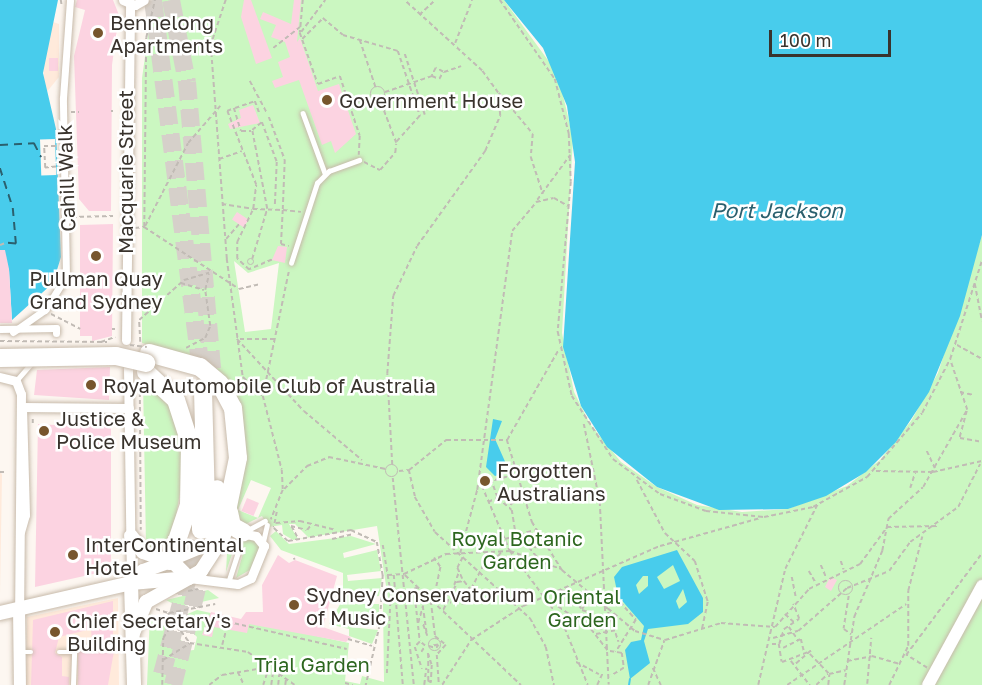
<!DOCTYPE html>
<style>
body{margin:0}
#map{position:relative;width:982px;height:685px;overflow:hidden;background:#fdf7f1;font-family:"Golos Text",sans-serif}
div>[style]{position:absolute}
.commercial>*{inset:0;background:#ffeadb}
.green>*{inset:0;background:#cbf7c1}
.water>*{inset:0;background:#48ccec}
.pier>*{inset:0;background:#fdf7f1;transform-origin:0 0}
.stream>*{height:2px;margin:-1px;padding:0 1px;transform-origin:1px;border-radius:1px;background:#48ccec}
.ferry>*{height:1.5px;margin-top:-0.75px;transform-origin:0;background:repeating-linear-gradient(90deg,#2b606e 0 8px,transparent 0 14px)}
.building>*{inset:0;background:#fcd3e1;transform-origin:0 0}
.motorway-tunnel>*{height:18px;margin-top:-9px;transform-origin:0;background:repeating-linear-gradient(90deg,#d6d0ca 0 18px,transparent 0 27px)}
.path>*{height:1.5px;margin-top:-0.75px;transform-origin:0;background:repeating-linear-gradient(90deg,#c1bbb5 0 4.5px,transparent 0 7.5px)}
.path>.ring{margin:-0.75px;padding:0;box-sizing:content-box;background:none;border:1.5px solid #c1bbb5;border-radius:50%}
.roads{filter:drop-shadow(0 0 2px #c7baaa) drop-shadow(0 0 2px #c7baaa)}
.service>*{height:4.5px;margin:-2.25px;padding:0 2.25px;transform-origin:2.25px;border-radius:2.25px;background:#fff}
.pedestrian>*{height:7px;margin:-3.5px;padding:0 3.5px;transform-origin:3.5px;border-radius:3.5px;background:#fff}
.minor>*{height:9px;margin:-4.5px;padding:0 4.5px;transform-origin:4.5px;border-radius:4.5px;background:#fff}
.tertiary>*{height:12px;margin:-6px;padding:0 6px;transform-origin:6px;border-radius:6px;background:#fff}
.secondary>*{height:14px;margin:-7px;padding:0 7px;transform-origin:7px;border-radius:7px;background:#fff}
.motorway>*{height:18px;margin:-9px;padding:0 9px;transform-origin:9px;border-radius:9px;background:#fff}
.path-bridge>*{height:1.5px;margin-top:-0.75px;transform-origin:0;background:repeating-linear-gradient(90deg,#c1bbb5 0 4.5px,transparent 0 7.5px)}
.bridges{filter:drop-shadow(0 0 2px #c7baaa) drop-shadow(0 0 2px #c7baaa)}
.motorway-bridge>*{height:18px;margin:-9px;padding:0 9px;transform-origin:9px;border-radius:9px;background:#fff}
.dots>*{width:16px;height:16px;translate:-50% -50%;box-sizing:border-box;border:3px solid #fff;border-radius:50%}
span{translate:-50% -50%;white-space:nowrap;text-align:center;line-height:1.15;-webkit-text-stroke:5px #fff;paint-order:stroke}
.poi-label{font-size:20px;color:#39332d}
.left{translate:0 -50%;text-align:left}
.street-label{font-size:20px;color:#39332d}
.park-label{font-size:20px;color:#2d661f}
.water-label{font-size:21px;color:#2b606e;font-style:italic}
.scale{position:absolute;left:769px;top:30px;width:122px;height:27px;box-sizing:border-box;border:3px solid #39332d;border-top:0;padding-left:8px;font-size:18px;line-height:21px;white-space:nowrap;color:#39332d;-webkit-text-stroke:4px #fff;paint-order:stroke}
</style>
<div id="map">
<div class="commercial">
<div style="clip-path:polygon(50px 21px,59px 24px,59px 77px,45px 94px,43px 59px)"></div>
<div style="clip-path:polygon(0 470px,2px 475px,0 595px)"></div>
<div style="clip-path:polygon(118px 598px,119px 685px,26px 685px,27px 617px)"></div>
</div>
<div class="green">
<div style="clip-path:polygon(evenodd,153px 0,504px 0,558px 74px,573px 138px,562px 333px,574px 392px,590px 424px,621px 462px,657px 487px,697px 505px,742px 512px,788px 509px,847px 486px,880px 460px,911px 421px,938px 373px,982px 235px,982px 685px,147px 685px,150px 614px,182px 641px,184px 651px,194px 650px,197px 637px,178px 618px,197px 610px,349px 643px,345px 681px,360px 684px,362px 676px,384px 682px,383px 604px,388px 599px,377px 526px,293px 540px,283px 534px,282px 525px,268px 527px,262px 516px,246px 524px,234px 518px,240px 419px,186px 355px,142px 343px,142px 78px,153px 0,234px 261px,248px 273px,279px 263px,271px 329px,245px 332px,234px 261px,153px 0,251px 480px,271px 488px,258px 518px,238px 510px,251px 480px,153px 0,289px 524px,295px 524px,308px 537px,298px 539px,289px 524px)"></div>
<div style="clip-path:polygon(143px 381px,162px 393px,175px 413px,187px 451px,174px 528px,158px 552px,146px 545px)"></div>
<div style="clip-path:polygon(276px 531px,289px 544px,351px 536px,376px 544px,343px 553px,344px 558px,377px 550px,381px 571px,347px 575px,348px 581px,382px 578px,379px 596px,349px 599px,350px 604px,379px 604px,379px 622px,349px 621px,350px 627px,378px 630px,372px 644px,349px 636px,349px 629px,329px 624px,343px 599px,343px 573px,281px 550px,270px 536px)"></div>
<div style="clip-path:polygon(250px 536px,260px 545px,253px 568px,236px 578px,244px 550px,234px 548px,226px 572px,227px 553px,239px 538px)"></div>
<div style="clip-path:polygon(208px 590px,219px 598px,179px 607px,166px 600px)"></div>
</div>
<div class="water">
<div style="clip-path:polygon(0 0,58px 0,43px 73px,56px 129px,61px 257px,53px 283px,12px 320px,9px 270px,0 270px)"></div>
<div style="clip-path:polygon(504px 0,982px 0,982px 235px,960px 316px,929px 392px,896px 442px,866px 472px,826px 496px,788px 509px,719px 510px,657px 487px,607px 447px,581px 406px,563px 347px,575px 162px,567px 106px,543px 48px)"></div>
<div style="clip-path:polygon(493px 419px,502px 421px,495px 439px,507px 466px,505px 473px,495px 476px,486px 467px)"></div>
<div style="clip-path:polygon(evenodd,677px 550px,703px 598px,703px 612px,688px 624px,648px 629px,644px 641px,650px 663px,630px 679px,625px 650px,631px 642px,641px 640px,644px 626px,618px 596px,614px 577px,622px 567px,677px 550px,673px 565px,680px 581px,664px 589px,657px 577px,673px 565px,677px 550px,643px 576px,648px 576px,648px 586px,639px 594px,636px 585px,643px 576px,677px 550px,683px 589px,687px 602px,679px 609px,676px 601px,683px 589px)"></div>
</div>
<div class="pier">
<div style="left:55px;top:139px;width:36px;height:15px;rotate:88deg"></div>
</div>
<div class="stream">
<div style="left:629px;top:685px;width:6px;rotate:-81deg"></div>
</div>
<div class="ferry">
<div style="left:0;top:145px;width:34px;rotate:-3deg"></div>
<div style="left:34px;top:143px;width:16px;rotate:63deg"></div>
<div style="left:0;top:168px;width:42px;rotate:72deg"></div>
<div style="left:13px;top:208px;width:36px;rotate:85deg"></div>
<div style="left:16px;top:244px;width:11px;rotate:-175deg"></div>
</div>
<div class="building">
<div style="clip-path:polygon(77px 0,113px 0,119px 15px,112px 65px,111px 211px,89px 211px,79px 199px,74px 56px,85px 10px,75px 7px)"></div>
<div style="clip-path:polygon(244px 0,251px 0,272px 58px,256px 64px,241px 17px)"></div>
<div style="clip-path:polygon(294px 0,301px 0,297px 42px,300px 38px,318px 91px,339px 84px,356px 134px,335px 153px,331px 141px,322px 145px,299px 80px,275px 88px,272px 81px,283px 77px,278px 62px,290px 57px,285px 42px,271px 37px,276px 25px,260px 19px,263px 12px,291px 24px)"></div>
<div style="left:49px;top:58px;width:9px;height:13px"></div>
<div style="clip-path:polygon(253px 105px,260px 123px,230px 129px,228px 124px,241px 118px,239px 110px)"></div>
<div style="left:237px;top:212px;width:14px;height:9px;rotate:34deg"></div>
<div style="clip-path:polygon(113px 224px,112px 336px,92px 341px,92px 336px,80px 336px,80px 225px)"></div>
<div style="clip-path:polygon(278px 246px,287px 247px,285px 263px,272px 260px)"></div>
<div style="clip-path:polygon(0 250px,5px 250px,9px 269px,12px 323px,0 323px)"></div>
<div style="clip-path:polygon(110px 367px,109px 400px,34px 395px,37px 370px)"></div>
<div style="clip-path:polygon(87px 417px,111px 417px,111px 570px,35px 587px,38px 424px,87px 427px)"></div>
<div style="left:247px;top:498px;width:13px;height:14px;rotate:23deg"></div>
<div style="clip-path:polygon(278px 555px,289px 563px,295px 560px,337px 576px,323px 627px,351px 637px,346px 642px,249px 624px,247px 633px,214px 627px,212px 637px,202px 635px,211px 612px,241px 619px,246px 612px,263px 612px,262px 585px)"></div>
<div style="clip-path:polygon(830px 577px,837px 580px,831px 591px,825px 587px)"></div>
<div style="clip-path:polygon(113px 601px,113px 642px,92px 642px,91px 629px,59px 637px,55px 653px,62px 657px,62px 676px,69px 677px,69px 685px,31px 685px,33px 620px)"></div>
<div style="clip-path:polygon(78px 651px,114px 651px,108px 685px,78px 685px)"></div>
</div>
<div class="motorway-tunnel">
<div style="left:153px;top:0;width:373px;rotate:82.6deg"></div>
<div style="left:171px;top:0;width:84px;rotate:79deg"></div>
<div style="left:187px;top:82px;width:319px;rotate:85deg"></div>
<div style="left:162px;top:674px;width:138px;rotate:-74.9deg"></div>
<div style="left:173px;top:685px;width:129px;rotate:-76.1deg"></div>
</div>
<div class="path">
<div style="left:61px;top:0;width:6px;rotate:81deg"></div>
<div style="left:226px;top:0;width:47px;rotate:108.4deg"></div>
<div style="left:211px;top:45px;width:215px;rotate:85.7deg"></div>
<div style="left:227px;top:259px;width:119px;rotate:82.3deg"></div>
<div style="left:243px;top:377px;width:28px;rotate:44deg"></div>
<div style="left:263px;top:396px;width:76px;rotate:75.6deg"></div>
<div style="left:282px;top:470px;width:20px;rotate:87deg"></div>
<div style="left:283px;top:490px;width:32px;rotate:112deg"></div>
<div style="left:303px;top:0;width:33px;rotate:95deg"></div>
<div style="left:300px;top:33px;width:54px;rotate:70.6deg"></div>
<div style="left:318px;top:84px;width:23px;rotate:-20deg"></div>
<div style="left:340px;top:76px;width:63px;rotate:71.6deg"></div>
<div style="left:360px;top:136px;width:19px;rotate:93deg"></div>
<div style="left:500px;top:0;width:96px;rotate:55.2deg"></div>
<div style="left:555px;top:79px;width:57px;rotate:75.7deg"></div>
<div style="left:569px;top:134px;width:48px;rotate:87.6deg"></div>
<div style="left:571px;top:182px;width:151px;rotate:95deg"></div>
<div style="left:558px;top:332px;width:66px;rotate:77.7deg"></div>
<div style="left:572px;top:396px;width:75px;rotate:56.9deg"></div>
<div style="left:613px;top:459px;width:59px;rotate:36.7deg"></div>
<div style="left:660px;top:494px;width:49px;rotate:20.3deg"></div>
<div style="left:706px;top:511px;width:58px;rotate:5.9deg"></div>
<div style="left:764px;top:517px;width:50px;rotate:-11.5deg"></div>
<div style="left:813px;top:507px;width:62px;rotate:-29.1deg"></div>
<div style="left:867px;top:477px;width:84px;rotate:-49.3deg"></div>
<div style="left:922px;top:413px;width:61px;rotate:-62.6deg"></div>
<div style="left:950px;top:359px;width:104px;rotate:-72.1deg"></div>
<div style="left:419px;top:15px;width:22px;rotate:-43deg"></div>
<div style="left:301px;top:32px;width:40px;rotate:-53deg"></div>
<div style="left:302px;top:39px;width:30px;rotate:-45deg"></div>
<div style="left:323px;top:18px;width:26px;rotate:40deg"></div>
<div style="left:343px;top:35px;width:57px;rotate:16.2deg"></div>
<div style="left:398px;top:51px;width:69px;rotate:71.3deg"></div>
<div style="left:420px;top:116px;width:36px;rotate:132deg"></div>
<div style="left:396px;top:143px;width:45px;rotate:-110.9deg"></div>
<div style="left:360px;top:40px;width:51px;rotate:71.6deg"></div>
<div style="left:455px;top:43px;width:46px;rotate:-68.4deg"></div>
<div style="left:273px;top:48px;width:34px;rotate:-38deg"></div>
<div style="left:405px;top:54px;width:64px;rotate:71.8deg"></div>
<div style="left:444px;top:72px;width:18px;rotate:-19deg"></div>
<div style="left:250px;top:81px;width:36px;rotate:62deg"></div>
<div class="ring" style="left:371px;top:87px;width:12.5px;height:12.5px"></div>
<div style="left:385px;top:92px;width:50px;rotate:-18.8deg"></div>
<div style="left:432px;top:76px;width:8px;rotate:23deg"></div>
<div style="left:439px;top:79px;width:8px;rotate:-60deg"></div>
<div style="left:443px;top:72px;width:8px;rotate:-150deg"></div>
<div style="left:436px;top:68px;width:9px;rotate:117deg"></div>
<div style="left:499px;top:93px;width:53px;rotate:50.3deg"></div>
<div style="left:533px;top:134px;width:23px;rotate:95deg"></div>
<div style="left:531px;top:157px;width:39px;rotate:72deg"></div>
<div style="left:350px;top:104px;width:22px;rotate:-18deg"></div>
<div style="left:235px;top:108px;width:21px;rotate:-19deg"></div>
<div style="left:255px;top:101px;width:15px;rotate:70deg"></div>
<div style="left:111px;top:111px;width:2px"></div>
<div style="left:71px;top:112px;width:8px"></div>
<div style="left:269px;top:117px;width:46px;rotate:69.6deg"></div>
<div style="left:285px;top:160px;width:50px;rotate:92.3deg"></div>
<div style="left:283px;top:210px;width:18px;rotate:6deg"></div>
<div style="left:219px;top:159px;width:24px;rotate:-19deg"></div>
<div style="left:364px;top:162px;width:18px;rotate:27deg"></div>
<div style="left:380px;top:170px;width:23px;rotate:-49deg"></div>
<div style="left:395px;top:153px;width:9px;rotate:-84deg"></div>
<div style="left:56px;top:167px;width:11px;rotate:175deg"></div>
<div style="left:45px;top:168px;width:22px;rotate:-93deg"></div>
<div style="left:44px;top:146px;width:13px"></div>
<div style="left:537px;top:200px;width:56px;rotate:-53.7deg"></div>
<div style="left:222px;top:204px;width:31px;rotate:9deg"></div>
<div style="left:253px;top:209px;width:24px;rotate:-83deg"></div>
<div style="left:256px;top:185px;width:79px;rotate:-111.4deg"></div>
<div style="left:227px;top:111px;width:8px;rotate:-23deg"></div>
<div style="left:234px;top:108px;width:24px;rotate:73deg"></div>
<div style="left:241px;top:131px;width:10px"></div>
<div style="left:72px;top:217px;width:41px;rotate:-1.4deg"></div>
<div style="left:145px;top:226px;width:93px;rotate:-62.6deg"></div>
<div style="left:188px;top:143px;width:49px;rotate:-49.1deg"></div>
<div style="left:144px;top:227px;width:189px;rotate:-89.4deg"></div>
<div style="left:146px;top:38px;width:39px;rotate:-77deg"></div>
<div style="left:135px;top:228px;width:9px;rotate:-6deg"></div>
<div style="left:144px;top:227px;width:113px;rotate:33.1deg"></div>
<div style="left:239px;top:289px;width:22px;rotate:-13deg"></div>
<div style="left:226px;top:239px;width:20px;rotate:-49deg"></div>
<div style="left:0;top:245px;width:5px;rotate:-22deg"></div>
<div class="ring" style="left:247.5px;top:258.5px;width:5.5px;height:5.5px"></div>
<div style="left:252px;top:259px;width:52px;rotate:-73.3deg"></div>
<div style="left:267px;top:209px;width:80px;rotate:-100.8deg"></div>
<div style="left:252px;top:130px;width:13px;rotate:-39deg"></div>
<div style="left:262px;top:122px;width:43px;rotate:69.4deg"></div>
<div style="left:277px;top:162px;width:45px;rotate:92.5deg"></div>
<div style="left:272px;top:260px;width:25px;rotate:157deg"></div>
<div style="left:249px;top:270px;width:16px;rotate:-137deg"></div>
<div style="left:237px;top:259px;width:17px;rotate:-90deg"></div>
<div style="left:237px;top:242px;width:37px;rotate:-64deg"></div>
<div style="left:253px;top:209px;width:30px;rotate:2deg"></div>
<div style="left:283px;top:210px;width:34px;rotate:93deg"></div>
<div style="left:281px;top:244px;width:8px;rotate:14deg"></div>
<div style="left:181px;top:283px;width:24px;rotate:17deg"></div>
<div style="left:975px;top:284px;width:38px;rotate:79deg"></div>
<div style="left:51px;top:314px;width:33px;rotate:27deg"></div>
<div style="left:112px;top:329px;width:3px"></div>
<div style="left:237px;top:339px;width:98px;rotate:47.1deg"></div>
<div style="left:304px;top:411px;width:76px;rotate:40.2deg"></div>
<div style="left:240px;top:339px;width:34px"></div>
<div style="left:101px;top:342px;width:15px;rotate:-20deg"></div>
<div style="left:140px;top:342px;width:22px;rotate:-93deg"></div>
<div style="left:139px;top:320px;width:60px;rotate:-41.6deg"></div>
<div style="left:184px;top:280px;width:26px;rotate:-16deg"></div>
<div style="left:957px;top:345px;width:29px;rotate:29deg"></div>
<div style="left:186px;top:348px;width:21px;rotate:-28deg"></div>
<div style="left:205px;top:338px;width:13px;rotate:-67deg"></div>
<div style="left:210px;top:326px;width:36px;rotate:-98deg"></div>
<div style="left:205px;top:290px;width:16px;rotate:-76deg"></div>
<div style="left:140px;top:385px;width:145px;rotate:89.6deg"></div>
<div style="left:960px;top:392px;width:14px;rotate:12deg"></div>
<div style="left:263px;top:394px;width:127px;rotate:-78.2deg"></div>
<div style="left:967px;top:411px;width:28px;rotate:105deg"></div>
<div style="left:960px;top:438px;width:22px;rotate:10deg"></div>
<div style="left:33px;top:419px;width:5px;rotate:90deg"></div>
<div style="left:584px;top:424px;width:80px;rotate:78.4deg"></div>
<div style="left:600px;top:502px;width:183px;rotate:87.2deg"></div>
<div style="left:507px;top:440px;width:86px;rotate:73deg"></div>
<div style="left:532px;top:522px;width:57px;rotate:58deg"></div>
<div style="left:562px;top:570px;width:95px;rotate:39.9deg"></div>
<div style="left:635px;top:631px;width:31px;rotate:17deg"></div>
<div style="left:665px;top:640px;width:59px;rotate:-16.9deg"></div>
<div style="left:721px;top:623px;width:54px;rotate:4.2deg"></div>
<div style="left:775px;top:627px;width:51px;rotate:-48.2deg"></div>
<div style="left:809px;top:589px;width:57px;rotate:-26.1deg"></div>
<div style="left:860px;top:564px;width:46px;rotate:-53.9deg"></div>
<div style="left:887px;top:527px;width:51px;rotate:-1.1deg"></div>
<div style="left:927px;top:451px;width:19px;rotate:65deg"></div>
<div class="ring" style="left:386px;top:465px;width:10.5px;height:10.5px"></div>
<div style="left:392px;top:465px;width:91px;rotate:-93.1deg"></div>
<div style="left:387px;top:374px;width:78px;rotate:-85.6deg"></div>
<div style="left:393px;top:296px;width:55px;rotate:-64.4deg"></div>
<div style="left:417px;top:246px;width:117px;rotate:-54.4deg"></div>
<div style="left:485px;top:151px;width:38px;rotate:-67deg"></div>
<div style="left:500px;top:116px;width:23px;rotate:-95deg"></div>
<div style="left:498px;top:93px;width:27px;rotate:-126deg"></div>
<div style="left:482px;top:71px;width:105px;rotate:-137.7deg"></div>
<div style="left:409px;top:470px;width:28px;rotate:77deg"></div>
<div style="left:415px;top:497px;width:40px;rotate:60.3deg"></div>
<div style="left:435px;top:532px;width:128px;rotate:42.2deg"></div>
<div style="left:530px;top:618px;width:33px;rotate:61deg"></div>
<div style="left:546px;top:647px;width:39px;rotate:78deg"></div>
<div style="left:399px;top:471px;width:10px;rotate:-6deg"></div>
<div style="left:409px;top:470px;width:48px;rotate:-39deg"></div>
<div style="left:446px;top:440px;width:61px"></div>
<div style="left:507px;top:440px;width:105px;rotate:-60.3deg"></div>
<div style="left:876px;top:471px;width:57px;rotate:1deg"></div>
<div style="left:933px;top:472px;width:50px;rotate:-12.7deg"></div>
<div style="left:0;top:472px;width:5px"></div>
<div style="left:480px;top:476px;width:16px;rotate:15deg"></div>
<div style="left:495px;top:480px;width:22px;rotate:-16deg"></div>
<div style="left:393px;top:478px;width:208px;rotate:84.2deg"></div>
<div style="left:479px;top:479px;width:78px;rotate:66.7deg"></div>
<div style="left:510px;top:551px;width:54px;rotate:19.4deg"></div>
<div style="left:491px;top:479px;width:20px;rotate:70deg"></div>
<div style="left:498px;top:498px;width:18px;rotate:41deg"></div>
<div style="left:512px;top:510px;width:20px;rotate:81deg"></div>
<div style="left:515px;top:530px;width:40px;rotate:51deg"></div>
<div style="left:637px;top:480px;width:60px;rotate:62.2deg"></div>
<div style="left:665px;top:533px;width:41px;rotate:43deg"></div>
<div style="left:695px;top:561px;width:43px;rotate:72.4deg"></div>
<div style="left:708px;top:602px;width:29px;rotate:102deg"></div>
<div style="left:910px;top:488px;width:16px;rotate:-72deg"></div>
<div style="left:284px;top:489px;width:33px;rotate:-45deg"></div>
<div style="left:307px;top:466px;width:24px;rotate:-22deg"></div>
<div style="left:329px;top:457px;width:58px;rotate:11.9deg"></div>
<div style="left:488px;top:502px;width:10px;rotate:-24deg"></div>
<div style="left:510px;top:505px;width:17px;rotate:-40deg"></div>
<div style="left:277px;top:512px;width:16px;rotate:101deg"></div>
<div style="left:274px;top:528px;width:19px;rotate:43deg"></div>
<div style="left:288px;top:541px;width:64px;rotate:-9.9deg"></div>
<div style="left:351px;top:530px;width:29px;rotate:25deg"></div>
<div style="left:377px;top:542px;width:34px;rotate:80deg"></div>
<div style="left:383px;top:575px;width:50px;rotate:93.4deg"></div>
<div style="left:380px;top:625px;width:62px;rotate:103.1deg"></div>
<div style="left:276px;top:523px;width:24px;rotate:-5deg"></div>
<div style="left:300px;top:521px;width:37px;rotate:14deg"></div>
<div style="left:297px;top:537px;width:13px;rotate:-119deg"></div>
<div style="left:291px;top:526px;width:16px;rotate:14deg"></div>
<div style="left:307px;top:530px;width:6px;rotate:-51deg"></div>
<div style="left:332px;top:539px;width:22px;rotate:-13deg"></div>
<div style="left:505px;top:539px;width:31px;rotate:-17deg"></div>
<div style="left:383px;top:545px;width:50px;rotate:80.7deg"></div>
<div style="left:391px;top:594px;width:82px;rotate:92.8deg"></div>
<div style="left:534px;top:548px;width:9px;rotate:-36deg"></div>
<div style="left:460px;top:553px;width:65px;rotate:-74.9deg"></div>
<div style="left:477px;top:490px;width:261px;rotate:-82.3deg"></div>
<div style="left:512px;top:231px;width:38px;rotate:-50deg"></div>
<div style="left:536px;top:202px;width:18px;rotate:-13deg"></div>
<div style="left:554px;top:198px;width:16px;rotate:30deg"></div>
<div style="left:294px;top:558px;width:2px;rotate:63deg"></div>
<div style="left:841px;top:561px;width:9px;rotate:72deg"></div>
<div style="left:821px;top:565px;width:13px;rotate:67deg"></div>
<div style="left:809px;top:571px;width:14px;rotate:60deg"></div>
<div style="left:388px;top:575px;width:16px;rotate:-4deg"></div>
<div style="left:404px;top:574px;width:47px;rotate:-25.5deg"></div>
<div style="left:446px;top:554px;width:64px;rotate:-2.7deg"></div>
<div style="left:510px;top:551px;width:87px;rotate:53.4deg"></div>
<div style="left:562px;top:621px;width:69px;rotate:67.9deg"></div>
<div style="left:394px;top:575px;width:110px;rotate:85.3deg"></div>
<div style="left:405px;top:575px;width:160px;rotate:43.5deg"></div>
<div style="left:792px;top:577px;width:21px;rotate:79deg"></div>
<div style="left:462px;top:579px;width:12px;rotate:-114deg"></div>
<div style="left:457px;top:568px;width:13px;rotate:-63deg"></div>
<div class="ring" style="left:839px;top:581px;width:12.5px;height:12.5px"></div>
<div style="left:454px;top:585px;width:12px;rotate:-70deg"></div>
<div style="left:471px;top:589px;width:37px;rotate:-63deg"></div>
<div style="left:488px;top:556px;width:8px;rotate:50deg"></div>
<div style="left:493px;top:562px;width:13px;rotate:-51deg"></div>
<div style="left:561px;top:590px;width:27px;rotate:24deg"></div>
<div style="left:586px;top:601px;width:11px;rotate:-22deg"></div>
<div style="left:188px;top:591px;width:10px;rotate:-11deg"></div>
<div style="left:407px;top:591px;width:13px;rotate:-18deg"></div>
<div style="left:610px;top:594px;width:9px;rotate:41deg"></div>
<div style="left:415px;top:596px;width:45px;rotate:83.7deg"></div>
<div style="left:569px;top:596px;width:18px;rotate:45deg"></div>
<div style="left:582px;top:609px;width:8px;rotate:-60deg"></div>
<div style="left:849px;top:596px;width:33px;rotate:99deg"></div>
<div style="left:844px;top:629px;width:9px;rotate:36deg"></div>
<div style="left:444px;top:597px;width:6px;rotate:-31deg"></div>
<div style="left:546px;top:598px;width:55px;rotate:34.6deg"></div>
<div style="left:591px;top:629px;width:29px;rotate:52deg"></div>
<div style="left:431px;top:601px;width:35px;rotate:83deg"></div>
<div style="left:435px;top:636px;width:14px;rotate:39deg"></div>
<div style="left:446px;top:645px;width:13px;rotate:132deg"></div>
<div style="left:437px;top:655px;width:30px;rotate:86deg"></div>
<div style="left:433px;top:601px;width:35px;rotate:-78deg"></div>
<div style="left:440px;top:567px;width:11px;rotate:-124deg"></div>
<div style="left:607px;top:604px;width:13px;rotate:-9deg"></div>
<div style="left:620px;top:602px;width:24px;rotate:48deg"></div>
<div style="left:636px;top:620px;width:38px;rotate:122deg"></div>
<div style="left:606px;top:605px;width:39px;rotate:71deg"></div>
<div style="left:156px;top:609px;width:13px;rotate:18deg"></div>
<div style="left:168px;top:613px;width:37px;rotate:54deg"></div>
<div style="left:190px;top:643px;width:59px;rotate:8.8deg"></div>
<div style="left:248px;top:652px;width:57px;rotate:35.1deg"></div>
<div style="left:443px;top:610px;width:31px;rotate:-63deg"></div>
<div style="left:457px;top:582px;width:7px;rotate:-8deg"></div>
<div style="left:464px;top:581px;width:11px;rotate:52deg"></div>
<div style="left:471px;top:590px;width:15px;rotate:110deg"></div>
<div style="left:466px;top:604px;width:16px;rotate:-176deg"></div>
<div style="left:582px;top:610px;width:24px;rotate:19deg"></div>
<div style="left:169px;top:613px;width:47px;rotate:-11.1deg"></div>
<div style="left:785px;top:614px;width:12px;rotate:42deg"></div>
<div style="left:220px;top:620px;width:130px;rotate:12.9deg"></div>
<div style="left:600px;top:620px;width:10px;rotate:84deg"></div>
<div style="left:418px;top:623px;width:18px;rotate:-74deg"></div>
<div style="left:423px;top:606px;width:30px;rotate:82deg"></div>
<div style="left:427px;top:636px;width:15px;rotate:-110deg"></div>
<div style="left:789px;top:627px;width:16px;rotate:55deg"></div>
<div style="left:596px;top:634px;width:21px;rotate:-11deg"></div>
<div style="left:773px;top:638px;width:26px;rotate:-16deg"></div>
<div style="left:798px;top:631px;width:65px;rotate:-41.3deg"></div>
<div style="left:847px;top:588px;width:45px;rotate:-22deg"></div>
<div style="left:889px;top:571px;width:36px;rotate:-54deg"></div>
<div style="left:910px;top:542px;width:59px;rotate:-36.1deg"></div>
<div style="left:958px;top:507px;width:48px;rotate:-62.9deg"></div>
<div class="ring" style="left:429px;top:639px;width:10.5px;height:10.5px"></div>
<div style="left:772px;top:644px;width:7px"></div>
<div style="left:779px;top:644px;width:16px;rotate:-72deg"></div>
<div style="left:784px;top:629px;width:18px;rotate:-34deg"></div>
<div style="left:799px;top:619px;width:16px;rotate:-112deg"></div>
<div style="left:779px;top:644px;width:18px;rotate:81deg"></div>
<div style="left:782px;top:662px;width:31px;rotate:-21deg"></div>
<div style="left:811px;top:651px;width:21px;rotate:139deg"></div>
<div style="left:222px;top:645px;width:24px;rotate:-75deg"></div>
<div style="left:429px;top:646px;width:7px;rotate:16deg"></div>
<div style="left:436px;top:648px;width:4px;rotate:-56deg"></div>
<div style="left:438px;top:645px;width:5px;rotate:169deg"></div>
<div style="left:783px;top:648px;width:20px;rotate:-27deg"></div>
<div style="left:801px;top:639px;width:12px;rotate:76deg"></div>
<div style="left:610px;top:651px;width:12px;rotate:9deg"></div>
<div style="left:622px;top:653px;width:15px;rotate:82deg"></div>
<div style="left:624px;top:668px;width:15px;rotate:148deg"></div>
<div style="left:421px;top:652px;width:7px;rotate:-56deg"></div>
<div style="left:425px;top:646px;width:6px;rotate:-141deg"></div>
<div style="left:420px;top:642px;width:7px;rotate:135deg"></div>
<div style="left:415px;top:647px;width:23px;rotate:72deg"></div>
<div style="left:428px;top:653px;width:13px;rotate:72deg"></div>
<div style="left:432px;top:665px;width:18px;rotate:93deg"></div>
<div style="left:431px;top:683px;width:4px;rotate:-146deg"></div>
<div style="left:428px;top:681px;width:28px;rotate:-90deg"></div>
<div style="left:810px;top:654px;width:28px;rotate:46deg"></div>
<div style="left:829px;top:674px;width:17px;rotate:-13deg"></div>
<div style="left:163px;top:660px;width:31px;rotate:-32deg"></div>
<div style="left:791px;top:661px;width:31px;rotate:52deg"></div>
<div style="left:847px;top:661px;width:25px;rotate:-11deg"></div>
<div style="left:872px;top:656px;width:29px;rotate:16deg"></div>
<div style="left:576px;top:662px;width:26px;rotate:28deg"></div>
<div style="left:653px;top:668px;width:19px;rotate:65deg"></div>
<div style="left:927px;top:668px;width:25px;rotate:-148deg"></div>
<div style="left:906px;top:655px;width:127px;rotate:-53.3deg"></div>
<div style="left:238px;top:672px;width:14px;rotate:65deg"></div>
<div style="left:345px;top:683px;width:8px;rotate:14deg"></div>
<div style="left:867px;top:684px;width:46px;rotate:-85deg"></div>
<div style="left:162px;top:685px;width:47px;rotate:-88.8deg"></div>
<div style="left:163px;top:638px;width:14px;rotate:-56deg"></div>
<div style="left:209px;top:685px;width:16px;rotate:-38deg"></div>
<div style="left:222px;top:675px;width:48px;rotate:-9.7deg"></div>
<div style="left:263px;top:685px;width:19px;rotate:-72deg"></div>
<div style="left:271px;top:685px;width:14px;rotate:-82deg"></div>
<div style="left:278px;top:685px;width:11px;rotate:-85deg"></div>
<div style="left:285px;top:685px;width:7px;rotate:-82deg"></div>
<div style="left:424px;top:685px;width:17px;rotate:-83deg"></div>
<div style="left:442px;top:685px;width:54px;rotate:-57.2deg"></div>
<div style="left:471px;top:640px;width:62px;rotate:-33.2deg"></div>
<div style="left:523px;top:606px;width:150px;rotate:-23.7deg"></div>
<div style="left:660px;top:546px;width:104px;rotate:-15.6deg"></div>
<div style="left:597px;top:685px;width:14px;rotate:-65deg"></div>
<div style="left:648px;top:685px;width:47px;rotate:-70deg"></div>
<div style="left:758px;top:685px;width:119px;rotate:-76.9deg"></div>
<div style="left:785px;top:569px;width:72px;rotate:-63.4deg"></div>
<div style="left:787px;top:685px;width:144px;rotate:-34.2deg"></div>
<div style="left:816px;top:685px;width:16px;rotate:-43deg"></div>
<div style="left:828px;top:685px;width:10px;rotate:-84deg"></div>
<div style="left:844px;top:685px;width:69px;rotate:-81.6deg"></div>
<div style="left:854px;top:617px;width:72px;rotate:-67deg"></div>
<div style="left:882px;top:551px;width:33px;rotate:-79deg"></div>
<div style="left:888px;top:519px;width:47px;rotate:-42.4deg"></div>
<div style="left:923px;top:487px;width:89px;rotate:-60.3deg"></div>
<div style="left:967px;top:410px;width:53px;rotate:-108.8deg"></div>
<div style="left:889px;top:685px;width:43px;rotate:-64deg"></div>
<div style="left:908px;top:646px;width:55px;rotate:-90deg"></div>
<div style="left:908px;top:591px;width:56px;rotate:-75.5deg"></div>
</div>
<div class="roads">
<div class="service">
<div style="left:303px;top:113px;width:64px;rotate:69.9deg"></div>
<div style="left:291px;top:263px;width:84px;rotate:-72deg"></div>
<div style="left:317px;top:183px;width:17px;rotate:-45deg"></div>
<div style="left:329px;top:171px;width:32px;rotate:-20deg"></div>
<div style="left:16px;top:381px;width:23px;rotate:-49deg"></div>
<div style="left:248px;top:530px;width:19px;rotate:-28deg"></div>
<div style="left:263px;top:542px;width:17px;rotate:-77deg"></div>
<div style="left:228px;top:583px;width:36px;rotate:-72deg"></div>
<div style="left:20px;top:652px;width:11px"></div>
<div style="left:59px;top:652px;width:15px"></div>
<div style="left:73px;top:685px;width:38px;rotate:-88deg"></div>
<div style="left:74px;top:647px;width:58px;rotate:-1deg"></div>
</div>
<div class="pedestrian">
<div style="left:0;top:329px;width:56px;rotate:-1deg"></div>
<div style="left:56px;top:328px;width:5px;rotate:90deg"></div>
<div style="left:13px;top:332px;width:39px;rotate:-35deg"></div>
<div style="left:45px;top:310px;width:39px;rotate:-58deg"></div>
<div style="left:66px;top:277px;width:179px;rotate:-91deg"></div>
<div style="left:63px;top:98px;width:98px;rotate:-85.9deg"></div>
</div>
<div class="minor">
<div style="left:123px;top:0;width:13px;rotate:23deg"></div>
<div style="left:135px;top:5px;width:10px;rotate:-29deg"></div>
<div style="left:126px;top:340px;width:335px;rotate:-89.3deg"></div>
<div style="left:128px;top:368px;width:215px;rotate:89.2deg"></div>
<div style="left:0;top:377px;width:16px;rotate:14deg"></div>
<div style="left:16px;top:381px;width:14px;rotate:69deg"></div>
<div style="left:21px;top:394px;width:214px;rotate:90.5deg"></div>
<div style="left:22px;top:407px;width:107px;rotate:0.5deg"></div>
<div style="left:20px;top:532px;width:18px;rotate:-74deg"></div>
<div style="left:25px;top:515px;width:108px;rotate:-91.6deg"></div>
<div style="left:171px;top:561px;width:52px;rotate:-22.6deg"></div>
<div style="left:189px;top:578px;width:49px;rotate:7deg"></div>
<div style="left:238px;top:584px;width:14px;rotate:-25deg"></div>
<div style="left:251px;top:578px;width:35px;rotate:-68deg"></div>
<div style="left:264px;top:546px;width:13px;rotate:-129deg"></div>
<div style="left:256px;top:536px;width:15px;rotate:-169deg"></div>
</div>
<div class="tertiary">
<div style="left:19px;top:608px;width:77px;rotate:89.3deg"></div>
<div style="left:928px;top:685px;width:113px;rotate:-61.4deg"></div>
</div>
<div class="secondary">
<div style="left:131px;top:536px;width:20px;rotate:53deg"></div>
<div style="left:143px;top:552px;width:33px;rotate:20deg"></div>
<div style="left:174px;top:563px;width:21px;rotate:45deg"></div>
<div style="left:131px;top:583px;width:102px;rotate:88.3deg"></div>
<div style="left:131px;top:583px;width:17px;rotate:-45deg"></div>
<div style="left:143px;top:571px;width:29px;rotate:-20deg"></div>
<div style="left:0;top:613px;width:134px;rotate:-12.9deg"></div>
<div style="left:131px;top:583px;width:58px;rotate:-4.9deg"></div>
<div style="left:133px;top:633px;width:34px;rotate:-67deg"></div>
<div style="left:146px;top:602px;width:63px;rotate:-29.4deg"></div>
<div style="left:201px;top:571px;width:37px;rotate:-57deg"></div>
</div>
<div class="motorway">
<div style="left:149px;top:353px;width:53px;rotate:15.4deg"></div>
<div style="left:200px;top:367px;width:26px;rotate:40deg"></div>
<div style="left:220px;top:384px;width:27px;rotate:62deg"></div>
<div style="left:233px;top:408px;width:50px;rotate:84.3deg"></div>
<div style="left:238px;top:458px;width:84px;rotate:101.7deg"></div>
<div style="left:146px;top:372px;width:41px;rotate:43deg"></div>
<div style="left:176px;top:400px;width:45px;rotate:72deg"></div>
<div style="left:190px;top:443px;width:62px;rotate:90.9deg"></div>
<div style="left:189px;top:505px;width:59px;rotate:108.7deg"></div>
<div style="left:203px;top:390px;width:112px;rotate:88.5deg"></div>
<div style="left:229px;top:512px;width:14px;rotate:78deg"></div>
<div style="left:232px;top:526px;width:13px;rotate:29deg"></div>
<div style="left:201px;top:530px;width:43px;rotate:-90deg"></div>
<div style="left:212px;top:532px;width:43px;rotate:-83.4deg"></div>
</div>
</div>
<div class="path-bridge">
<div style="left:0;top:341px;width:107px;rotate:0.5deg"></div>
<div style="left:130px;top:345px;width:17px;rotate:7deg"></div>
<div style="left:348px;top:639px;width:25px;rotate:16deg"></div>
</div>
<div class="bridges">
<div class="motorway-bridge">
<div style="left:0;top:358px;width:116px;rotate:-1deg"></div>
<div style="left:116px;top:356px;width:31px;rotate:13deg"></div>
</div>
</div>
<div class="dots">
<div style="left:98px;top:33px;background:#77562d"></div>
<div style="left:327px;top:100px;background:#77562d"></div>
<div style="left:96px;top:256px;background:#77562d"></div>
<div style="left:91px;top:385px;background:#77562d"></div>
<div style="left:44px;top:431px;background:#77562d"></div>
<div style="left:485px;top:481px;background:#77562d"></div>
<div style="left:73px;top:555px;background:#77562d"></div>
<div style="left:294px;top:605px;background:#77562d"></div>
<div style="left:55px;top:632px;background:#77562d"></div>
</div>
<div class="poi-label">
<span class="left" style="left:110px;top:34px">Bennelong<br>Apartments</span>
<span class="left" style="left:339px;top:100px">Government House</span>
<span style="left:96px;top:290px">Pullman Quay<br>Grand Sydney</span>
<span class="left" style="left:103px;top:385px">Royal Automobile Club of Australia</span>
<span class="left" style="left:56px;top:430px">Justice &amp;<br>Police Museum</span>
<span class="left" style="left:497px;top:482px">Forgotten<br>Australians</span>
<span class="left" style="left:85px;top:556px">InterContinental<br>Hotel</span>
<span class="left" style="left:306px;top:606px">Sydney Conservatorium<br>of Music</span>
<span class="left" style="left:67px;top:632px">Chief Secretary's<br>Building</span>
</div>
<div class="street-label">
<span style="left:125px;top:172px;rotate:-90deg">Macquarie Street</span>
<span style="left:66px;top:178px;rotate:-92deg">Cahill Walk</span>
</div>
<div class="park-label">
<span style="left:517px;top:550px">Royal Botanic<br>Garden</span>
<span style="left:582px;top:608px">Oriental<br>Garden</span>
<span style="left:312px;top:664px">Trial Garden</span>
</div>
<div class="water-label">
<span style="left:777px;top:210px">Port Jackson</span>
</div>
<div class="scale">100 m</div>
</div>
